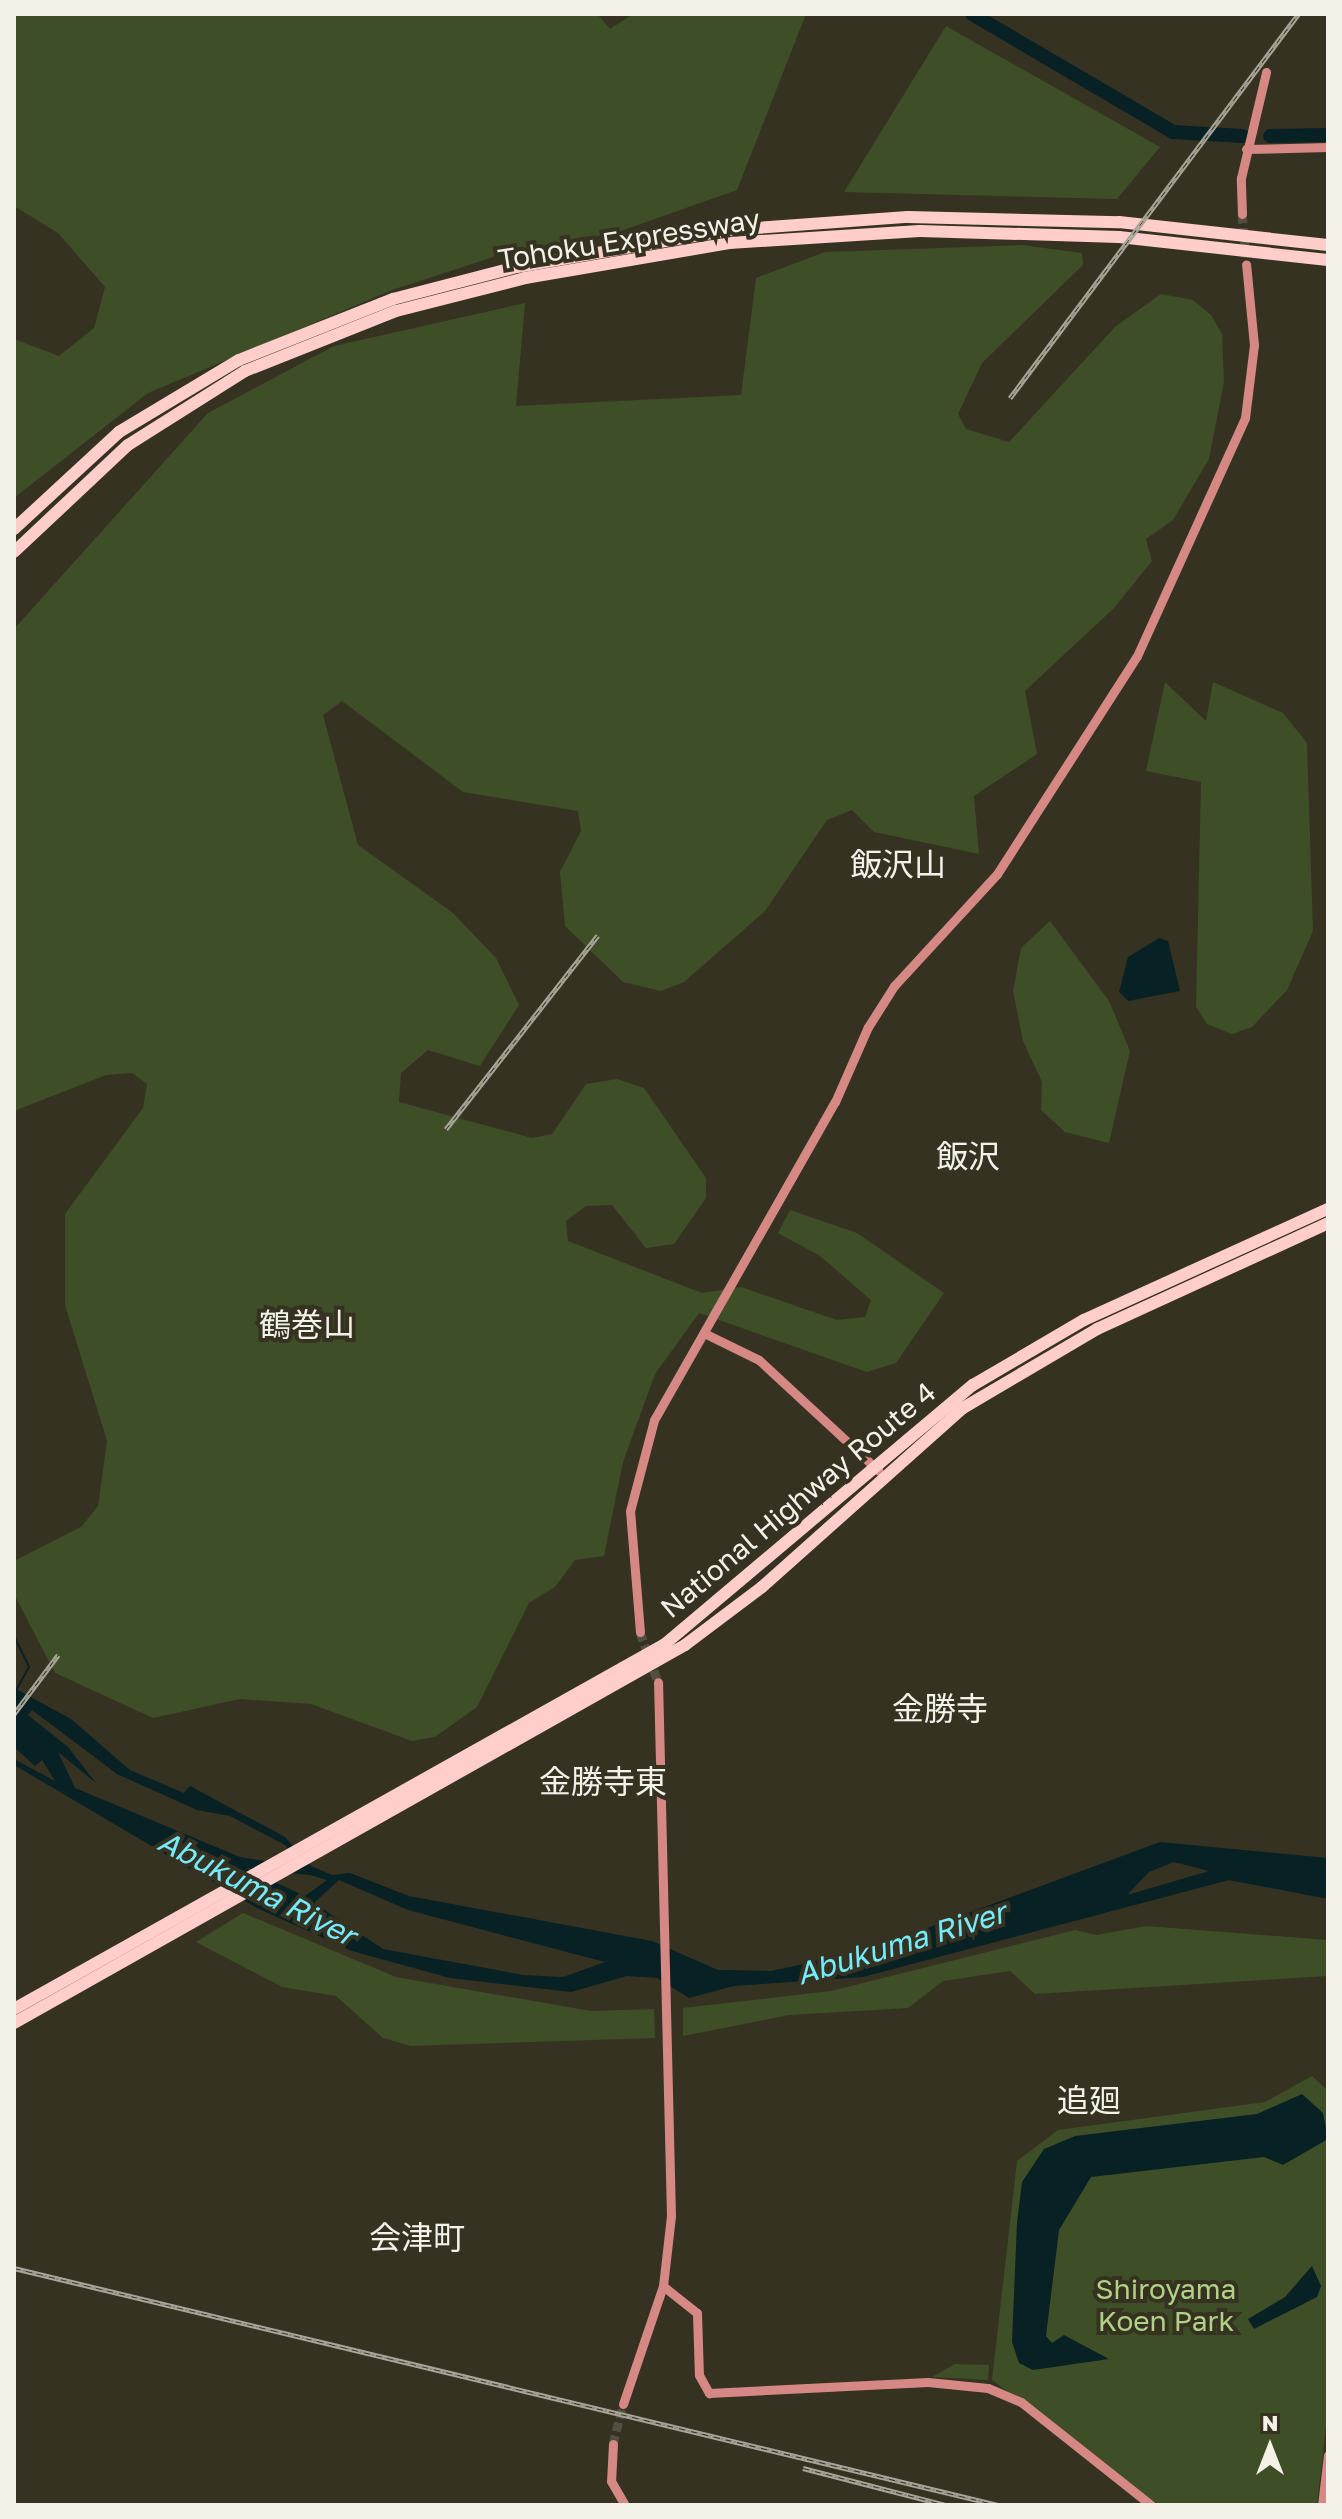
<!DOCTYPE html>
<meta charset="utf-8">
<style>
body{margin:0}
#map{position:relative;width:1342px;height:2519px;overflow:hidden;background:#363222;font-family:"Golos Text","Noto Sans JP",sans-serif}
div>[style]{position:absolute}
.green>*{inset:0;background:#3e4e26}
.water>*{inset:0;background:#072125}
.stream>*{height:2px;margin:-1px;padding:0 1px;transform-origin:1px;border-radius:1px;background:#072125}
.river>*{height:14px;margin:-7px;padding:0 7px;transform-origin:7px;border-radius:7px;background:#072125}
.secondary-tunnel>*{height:9px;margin-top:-4.5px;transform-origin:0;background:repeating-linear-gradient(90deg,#524f40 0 9px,transparent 0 13.5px)}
.secondary>*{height:9px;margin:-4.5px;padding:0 4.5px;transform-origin:4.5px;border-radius:4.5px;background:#d68984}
.highway>*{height:12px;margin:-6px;padding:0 6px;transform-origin:6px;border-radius:6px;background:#ffceca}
.rail>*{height:5px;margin-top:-2.5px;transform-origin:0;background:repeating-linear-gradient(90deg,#363222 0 6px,#a8a599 0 12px);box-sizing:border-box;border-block:2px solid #a8a599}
span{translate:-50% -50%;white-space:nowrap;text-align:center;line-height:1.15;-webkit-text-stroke:8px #363222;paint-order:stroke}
.street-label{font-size:28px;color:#f4f2e8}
.park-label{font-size:28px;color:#b1d284}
.water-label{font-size:30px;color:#75ebfe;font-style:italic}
.quarter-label{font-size:32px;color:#f4f2e8}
.frame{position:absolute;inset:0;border:16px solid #f4f2e8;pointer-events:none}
.north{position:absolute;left:1230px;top:2407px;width:80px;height:80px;-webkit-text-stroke:6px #363222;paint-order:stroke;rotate:0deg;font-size:22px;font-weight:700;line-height:32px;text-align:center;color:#f4f2e8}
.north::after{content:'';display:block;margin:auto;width:28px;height:36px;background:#f4f2e8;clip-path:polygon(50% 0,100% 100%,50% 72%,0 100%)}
</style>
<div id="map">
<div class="green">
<div style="clip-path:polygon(14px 14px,597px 14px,610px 29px,633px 14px,806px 14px,737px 190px,615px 233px,512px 251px,392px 290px,148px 393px,14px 498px,14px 339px,59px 356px,94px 328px,105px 287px,58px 233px,14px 206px)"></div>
<div style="clip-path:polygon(946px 26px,1160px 147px,1117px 199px,844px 192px)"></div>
<div style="clip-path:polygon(1022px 245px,1082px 253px,1083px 265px,982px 363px,958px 414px,966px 429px,1009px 442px,1116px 326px,1161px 294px,1193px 300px,1211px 315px,1222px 334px,1224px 382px,1209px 459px,1173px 520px,1146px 539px,1152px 561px,1114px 608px,1025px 691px,1037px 754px,974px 796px,979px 854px,874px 832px,852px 810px,827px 820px,765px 911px,684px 982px,661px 991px,623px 982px,565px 926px,560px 872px,581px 831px,578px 811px,463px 792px,342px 701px,323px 715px,358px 845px,453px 913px,496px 958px,519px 1005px,480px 1066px,428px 1050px,401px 1073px,399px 1102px,532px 1138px,552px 1134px,586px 1084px,617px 1079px,644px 1088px,706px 1178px,706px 1198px,674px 1244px,646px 1248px,612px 1205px,586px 1206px,566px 1221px,568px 1241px,702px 1293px,741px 1287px,837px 1320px,865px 1317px,871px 1300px,820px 1256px,778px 1233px,790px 1210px,857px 1233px,944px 1293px,896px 1363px,867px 1372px,699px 1313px,655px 1374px,623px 1462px,604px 1556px,575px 1560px,555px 1587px,529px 1603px,477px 1707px,435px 1737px,412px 1741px,311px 1704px,240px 1699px,153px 1718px,55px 1673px,14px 1594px,14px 1561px,81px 1527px,98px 1506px,107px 1441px,65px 1305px,65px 1214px,143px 1108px,147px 1084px,132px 1073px,106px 1075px,14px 1111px,14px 629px,208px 413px,334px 346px,525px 303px,516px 406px,741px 395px,756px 278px,825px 252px)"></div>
<div style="clip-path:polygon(1165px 682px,1206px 721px,1213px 682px,1283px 713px,1307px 743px,1313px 931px,1287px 990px,1252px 1027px,1232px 1034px,1207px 1024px,1196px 1007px,1201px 782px,1146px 771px)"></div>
<div style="clip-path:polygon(1050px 921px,1109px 1001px,1130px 1051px,1109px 1143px,1065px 1132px,1041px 1110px,1042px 1082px,1023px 1041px,1013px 991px,1021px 948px)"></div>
<div style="clip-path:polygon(243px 1913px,396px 1977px,591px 2011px,654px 2009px,655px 2038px,411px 2046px,383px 2038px,336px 1996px,282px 1987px,196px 1942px)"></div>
<div style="clip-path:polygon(1146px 1926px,1328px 1940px,1328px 1976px,1035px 1994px,1010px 1971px,943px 1981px,908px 2008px,789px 2015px,683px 2036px,683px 2008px,831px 1991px,1075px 1930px,1096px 1935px)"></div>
<div style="clip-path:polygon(1312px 2076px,1328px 2091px,1328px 2409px,1317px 2505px,1159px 2505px,992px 2380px,1017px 2161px,1058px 2130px,1265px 2102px)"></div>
<div style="clip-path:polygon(955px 2364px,989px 2365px,988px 2380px,932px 2377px)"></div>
</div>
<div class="water">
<div style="clip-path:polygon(1159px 938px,1168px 941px,1180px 991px,1128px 1001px,1119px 992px,1128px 957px)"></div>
<div style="clip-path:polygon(evenodd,14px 1688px,71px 1719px,130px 1770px,184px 1793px,190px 1786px,285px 1837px,311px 1866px,332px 1875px,350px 1873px,409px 1896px,652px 1941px,718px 1970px,771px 1971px,865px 1951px,1160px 1842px,1328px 1858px,1328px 1899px,1229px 1880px,863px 1977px,734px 1986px,689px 1998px,657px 1978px,627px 1976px,571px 1992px,450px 1978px,352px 1951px,257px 1908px,14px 1765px,14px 1759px,55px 1781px,42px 1760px,35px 1766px,14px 1747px,14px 1688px,32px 1710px,117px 1774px,197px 1810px,230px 1816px,285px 1845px,303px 1867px,240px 1857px,75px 1788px,58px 1752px,96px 1783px,68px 1747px,28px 1715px,32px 1710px,14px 1688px,1174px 1862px,1209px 1871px,1127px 1895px,1149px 1872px,1174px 1862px,14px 1688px,245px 1868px,310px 1875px,327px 1880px,305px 1896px,245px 1868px,14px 1688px,339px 1880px,408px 1910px,605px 1962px,563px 1977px,523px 1975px,383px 1949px,314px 1903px,339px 1880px)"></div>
<div style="clip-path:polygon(1302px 2094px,1323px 2113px,1328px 2139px,1283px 2165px,1264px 2157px,1091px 2177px,1059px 2230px,1046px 2336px,1052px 2343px,1064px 2335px,1109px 2359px,1033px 2370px,1019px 2363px,1012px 2342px,1017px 2223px,1022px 2182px,1044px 2149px,1075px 2136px,1257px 2114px)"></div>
<div style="clip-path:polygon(1312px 2266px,1321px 2286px,1317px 2297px,1254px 2329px,1248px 2319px,1285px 2297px)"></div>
</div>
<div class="stream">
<div style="left:14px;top:1636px;width:34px;rotate:64deg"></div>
<div style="left:29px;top:1667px;width:31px;rotate:119deg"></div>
</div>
<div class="river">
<div style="left:972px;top:14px;width:233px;rotate:30.4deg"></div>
<div style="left:1173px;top:132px;width:70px;rotate:3.3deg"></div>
<div style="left:1270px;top:136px;width:58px;rotate:-1deg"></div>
</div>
<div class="secondary-tunnel">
<div style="left:1242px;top:214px;width:43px;rotate:84.7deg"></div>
<div style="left:640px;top:1632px;width:53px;rotate:70.2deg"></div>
<div style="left:613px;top:2444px;width:41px;rotate:-76deg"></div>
</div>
<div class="secondary">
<div style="left:1246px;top:149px;width:82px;rotate:-1.4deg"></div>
<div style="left:1242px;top:214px;width:36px;rotate:-92deg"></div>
<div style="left:1241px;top:178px;width:109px;rotate:-76.7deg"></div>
<div style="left:704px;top:1333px;width:61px;rotate:26.1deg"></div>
<div style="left:759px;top:1360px;width:163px;rotate:42.8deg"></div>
<div style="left:640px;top:1632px;width:121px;rotate:-94.7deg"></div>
<div style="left:630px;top:1511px;width:94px;rotate:-75.2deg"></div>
<div style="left:654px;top:1420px;width:366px;rotate:-60.4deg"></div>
<div style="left:835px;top:1102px;width:82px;rotate:-66.3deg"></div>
<div style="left:868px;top:1027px;width:49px;rotate:-57.6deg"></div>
<div style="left:894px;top:986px;width:152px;rotate:-47.4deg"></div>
<div style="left:997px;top:874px;width:259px;rotate:-57.3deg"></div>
<div style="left:1137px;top:656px;width:261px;rotate:-65.6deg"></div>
<div style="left:1245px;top:418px;width:74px;rotate:-83deg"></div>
<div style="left:1254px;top:345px;width:81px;rotate:-95.6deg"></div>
<div style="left:663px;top:2286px;width:43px;rotate:38.5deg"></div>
<div style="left:697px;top:2313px;width:62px;rotate:88.2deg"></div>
<div style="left:699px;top:2375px;width:21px;rotate:61deg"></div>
<div style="left:709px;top:2393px;width:219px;rotate:-2.9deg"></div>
<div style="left:928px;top:2382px;width:60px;rotate:5.7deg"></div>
<div style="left:988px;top:2388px;width:36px;rotate:23deg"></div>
<div style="left:1021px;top:2402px;width:166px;rotate:38.4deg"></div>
<div style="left:623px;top:2404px;width:125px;rotate:-71.3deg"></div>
<div style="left:663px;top:2286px;width:70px;rotate:-83.5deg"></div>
<div style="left:671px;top:2216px;width:534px;rotate:-91.39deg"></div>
<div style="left:613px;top:2444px;width:37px;rotate:93deg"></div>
<div style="left:611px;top:2481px;width:28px;rotate:60deg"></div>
<div style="left:1322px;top:2505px;width:50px;rotate:-83.2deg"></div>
</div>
<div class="highway">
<div style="left:14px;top:529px;width:143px;rotate:-42.7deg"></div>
<div style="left:119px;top:432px;width:140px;rotate:-31deg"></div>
<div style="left:239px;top:360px;width:166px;rotate:-21.6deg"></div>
<div style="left:393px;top:299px;width:128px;rotate:-14.5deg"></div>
<div style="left:517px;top:267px;width:215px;rotate:-9.9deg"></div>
<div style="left:729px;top:230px;width:179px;rotate:-4.2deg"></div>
<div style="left:908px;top:217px;width:211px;rotate:1.4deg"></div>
<div style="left:1119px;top:222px;width:210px;rotate:6.3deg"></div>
<div style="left:14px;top:552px;width:156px;rotate:-43.2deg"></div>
<div style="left:128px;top:445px;width:138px;rotate:-32.3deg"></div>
<div style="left:245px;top:371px;width:162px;rotate:-21.7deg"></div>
<div style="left:396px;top:311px;width:133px;rotate:-14.3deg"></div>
<div style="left:525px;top:278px;width:207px;rotate:-9.7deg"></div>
<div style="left:729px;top:243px;width:191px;rotate:-3.6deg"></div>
<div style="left:920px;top:231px;width:199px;rotate:1.7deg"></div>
<div style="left:1119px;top:237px;width:210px;rotate:6.3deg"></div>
<div style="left:14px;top:2009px;width:746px;rotate:-29.28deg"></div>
<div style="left:665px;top:1644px;width:402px;rotate:-40.1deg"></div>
<div style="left:973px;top:1385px;width:129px;rotate:-30.4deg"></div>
<div style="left:1084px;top:1320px;width:268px;rotate:-24.5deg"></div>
<div style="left:14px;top:2023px;width:770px;rotate:-29.39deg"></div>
<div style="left:685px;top:1645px;width:96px;rotate:-37deg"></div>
<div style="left:762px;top:1587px;width:269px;rotate:-41.7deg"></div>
<div style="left:963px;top:1408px;width:156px;rotate:-30.5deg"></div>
<div style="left:1097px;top:1329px;width:254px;rotate:-24.6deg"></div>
</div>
<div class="rail">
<div style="left:1010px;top:398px;width:480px;rotate:-53.1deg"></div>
<div style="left:446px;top:1129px;width:246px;rotate:-51.9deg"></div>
<div style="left:14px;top:1714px;width:74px;rotate:-53.3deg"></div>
<div style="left:14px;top:2268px;width:1012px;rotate:13.54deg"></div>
<div style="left:803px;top:2468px;width:148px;rotate:14.5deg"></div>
</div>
<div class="street-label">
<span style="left:629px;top:239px;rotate:-9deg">Tohoku Expressway</span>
<span style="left:798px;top:1500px;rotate:-40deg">National Highway Route 4</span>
</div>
<div class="park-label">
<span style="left:1166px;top:2305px">Shiroyama<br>Koen Park</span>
</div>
<div class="water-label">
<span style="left:257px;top:1888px;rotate:27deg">Abukuma River</span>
<span style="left:901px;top:1943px;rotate:-17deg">Abukuma River</span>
</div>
<div class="quarter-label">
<span style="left:898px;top:864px">飯沢山</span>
<span style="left:968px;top:1156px">飯沢</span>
<span style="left:307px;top:1324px">鶴巻山</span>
<span style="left:940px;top:1708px">金勝寺</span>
<span style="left:603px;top:1781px">金勝寺東</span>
<span style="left:1089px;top:2100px">追廻</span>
<span style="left:417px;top:2237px">会津町</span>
</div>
<div class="frame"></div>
<div class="north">N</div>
</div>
